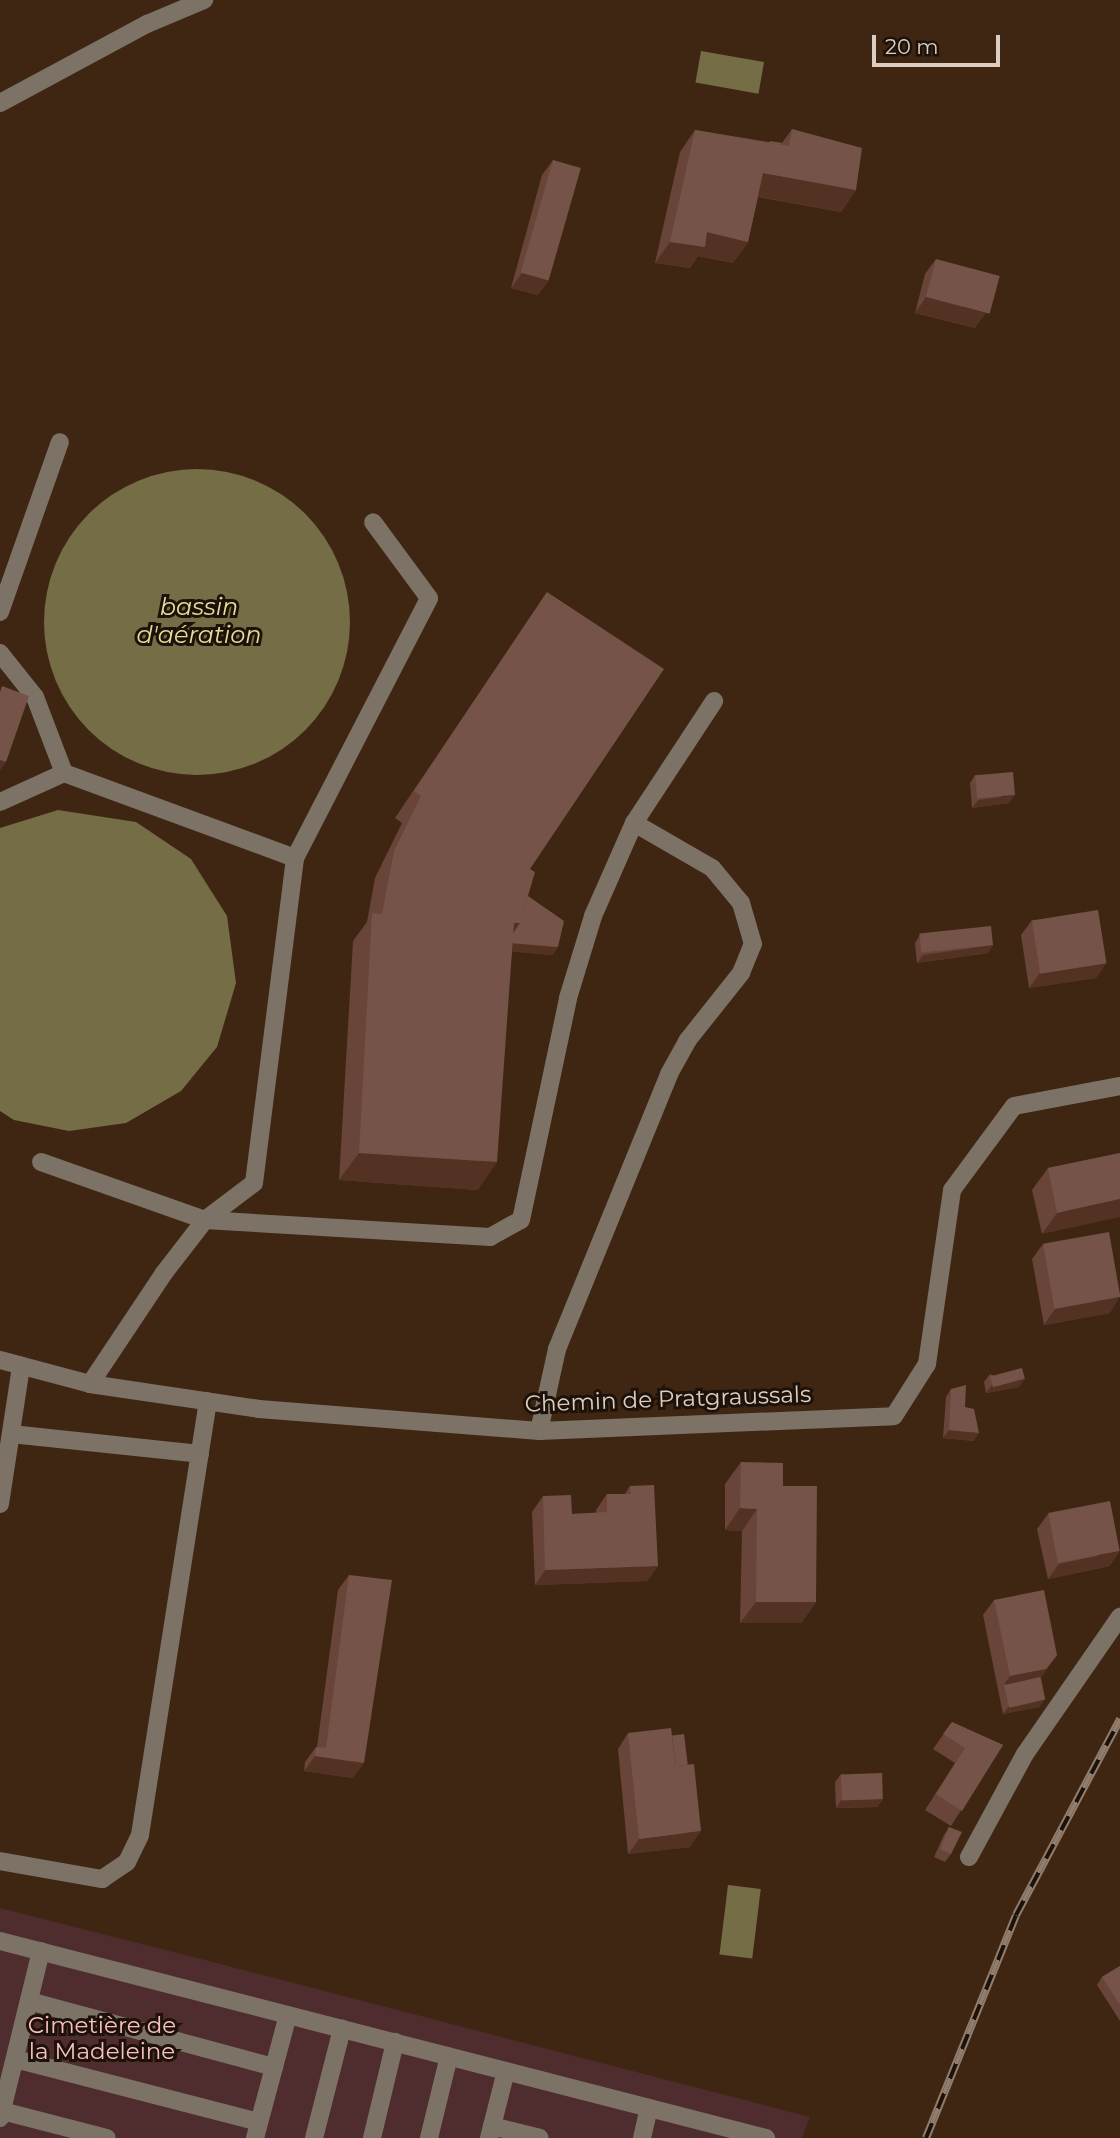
<!DOCTYPE html>
<meta charset="utf-8">
<style>
body{margin:0}
#map{position:relative;width:1120px;height:2138px;overflow:hidden;background:#3f2613;font-family:Montserrat,sans-serif}
div>[style]{position:absolute}
.green>*{inset:0;background:#4f2c2e}
.water>*{inset:0;background:#746d46;transform-origin:0 0}
.round{border-radius:50%}
.minor>*{height:18px;margin:-9px;padding:0 9px;transform-origin:9px;border-radius:9px;background:#7c7366}
.rail>*{height:8px;margin-top:-4px;transform-origin:0;background:repeating-linear-gradient(90deg,#1d120a 0 16px,#917d6d 0 32px);box-sizing:border-box;border-block:2px solid #917d6d}
.wall>*{inset:0;background:#694439}
.shaded-wall>*{inset:0;background:#533224}
.building>*{inset:0;background:#755348;transform-origin:0 0}
span{translate:-50% -50%;white-space:nowrap;text-align:center;line-height:1.15;-webkit-text-stroke:6px #1d120a;paint-order:stroke}
.street-label{font-size:23px;color:#decec2}
.park-label{font-size:23px;color:#fbbfc1}
.water-label{font-size:24px;color:#e7db98;font-style:italic}
.scale{position:absolute;left:872px;top:35px;width:128px;height:32px;box-sizing:border-box;border:4px solid #decec2;border-top:0;padding-left:9px;font-size:21px;line-height:24px;white-space:nowrap;color:#decec2;-webkit-text-stroke:5px #1d120a;paint-order:stroke}
</style>
<div id="map">
<div class="green">
<div style="clip-path:polygon(0 1908px,205px 1960px,810px 2117px,802px 2138px,0 2138px)"></div>
</div>
<div class="water">
<div style="left:701px;top:51px;width:64px;height:32px;rotate:10deg"></div>
<div class="round" style="left:44px;top:469px;width:306px;height:306px"></div>
<div style="clip-path:polygon(58px 810px,136px 822px,191px 859px,227px 916px,236px 983px,217px 1047px,181px 1091px,126px 1123px,69px 1131px,14px 1120px,0 1111px,0 828px)"></div>
<div style="left:728px;top:1885px;width:33px;height:70px;rotate:7deg"></div>
</div>
<div class="minor">
<div style="left:0;top:103px;width:167px;rotate:-28.3deg"></div>
<div style="left:147px;top:24px;width:62px;rotate:-22.8deg"></div>
<div style="left:0;top:612px;width:180px;rotate:-70.6deg"></div>
<div style="left:0;top:653px;width:56px;rotate:51.5deg"></div>
<div style="left:35px;top:697px;width:81px;rotate:69.1deg"></div>
<div style="left:64px;top:773px;width:70px;rotate:155.6deg"></div>
<div style="left:64px;top:773px;width:246px;rotate:20.2deg"></div>
<div style="left:41px;top:1162px;width:174px;rotate:19.5deg"></div>
<div style="left:205px;top:1220px;width:286px;rotate:3.4deg"></div>
<div style="left:490px;top:1237px;width:35px;rotate:-29deg"></div>
<div style="left:521px;top:1220px;width:227px;rotate:-78deg"></div>
<div style="left:568px;top:998px;width:86px;rotate:-73deg"></div>
<div style="left:593px;top:916px;width:102px;rotate:-66.2deg"></div>
<div style="left:634px;top:823px;width:146px;rotate:-56.7deg"></div>
<div style="left:0;top:1360px;width:93px;rotate:14.9deg"></div>
<div style="left:90px;top:1384px;width:171px;rotate:8.4deg"></div>
<div style="left:259px;top:1409px;width:281px;rotate:4.5deg"></div>
<div style="left:539px;top:1431px;width:355px;rotate:-2.4deg"></div>
<div style="left:894px;top:1416px;width:62px;rotate:-57.6deg"></div>
<div style="left:927px;top:1364px;width:176px;rotate:-81.8deg"></div>
<div style="left:952px;top:1190px;width:104px;rotate:-53.6deg"></div>
<div style="left:1014px;top:1106px;width:108px;rotate:-10.7deg"></div>
<div style="left:90px;top:1384px;width:133px;rotate:-56.3deg"></div>
<div style="left:164px;top:1273px;width:67px;rotate:-52.3deg"></div>
<div style="left:205px;top:1220px;width:61px;rotate:-37.1deg"></div>
<div style="left:254px;top:1183px;width:328px;rotate:-82.8deg"></div>
<div style="left:295px;top:858px;width:292px;rotate:-62.7deg"></div>
<div style="left:429px;top:598px;width:94px;rotate:-126.4deg"></div>
<div style="left:539px;top:1431px;width:84px;rotate:-77.6deg"></div>
<div style="left:557px;top:1349px;width:297px;rotate:-67.8deg"></div>
<div style="left:669px;top:1074px;width:38px;rotate:-61deg"></div>
<div style="left:687px;top:1041px;width:87px;rotate:-51.5deg"></div>
<div style="left:741px;top:973px;width:31px;rotate:-68deg"></div>
<div style="left:753px;top:944px;width:43px;rotate:-106.3deg"></div>
<div style="left:741px;top:903px;width:45px;rotate:-129.6deg"></div>
<div style="left:712px;top:868px;width:90px;rotate:-150deg"></div>
<div style="left:11px;top:1434px;width:190px;rotate:6deg"></div>
<div style="left:0;top:1504px;width:140px;rotate:-81.3deg"></div>
<div style="left:969px;top:1857px;width:117px;rotate:-61.5deg"></div>
<div style="left:1025px;top:1754px;width:167px;rotate:-55.3deg"></div>
<div style="left:0;top:1861px;width:104px;rotate:10deg"></div>
<div style="left:102px;top:1879px;width:30px;rotate:-34deg"></div>
<div style="left:127px;top:1862px;width:30px;rotate:-64deg"></div>
<div style="left:140px;top:1835px;width:439px;rotate:-81.1deg"></div>
<div style="left:0;top:1941px;width:791px;rotate:14.42deg"></div>
<div style="left:29px;top:2001px;width:254px;rotate:15.1deg"></div>
<div style="left:15px;top:2059px;width:252px;rotate:14.5deg"></div>
<div style="left:2px;top:2111px;width:108px;rotate:14.4deg"></div>
<div style="left:0;top:2118px;width:172px;rotate:-76.2deg"></div>
<div style="left:492px;top:2126px;width:49px;rotate:14deg"></div>
<div style="left:255px;top:2138px;width:127px;rotate:-75deg"></div>
<div style="left:314px;top:2138px;width:113px;rotate:-75.6deg"></div>
<div style="left:372px;top:2138px;width:99px;rotate:-76.5deg"></div>
<div style="left:429px;top:2138px;width:84px;rotate:-76.3deg"></div>
<div style="left:489px;top:2138px;width:69px;rotate:-75.8deg"></div>
<div style="left:642px;top:2138px;width:31px;rotate:-77deg"></div>
</div>
<div class="rail">
<div style="left:926px;top:2138px;width:240px;rotate:-68deg"></div>
<div style="left:1016px;top:1915px;width:222px;rotate:-62deg"></div>
</div>
<div class="wall">
<div style="clip-path:polygon(792px 129px,856px 190px,841px 212px,758px 197px,748px 242px,733px 263px,698px 256px,690px 268px,655px 263px,680px 152px,695px 130px,769px 142px,782px 143px)"></div>
<div style="clip-path:polygon(553px 160px,538px 295px,511px 288px,542px 175px)"></div>
<div style="clip-path:polygon(936px 259px,975px 328px,915px 313px,925px 274px)"></div>
<div style="clip-path:polygon(547px 592px,528px 896px,558px 947px,552px 955px,512px 951px,478px 1190px,339px 1180px,353px 941px,367px 922px,375px 878px,402px 823px,395px 818px)"></div>
<div style="clip-path:polygon(975px 775px,1009px 803px,972px 808px,970px 783px)"></div>
<div style="clip-path:polygon(1032px 920px,1106px 963px,1096px 978px,1029px 988px,1021px 935px)"></div>
<div style="clip-path:polygon(920px 935px,993px 945px,988px 953px,917px 963px,915px 943px)"></div>
<div style="clip-path:polygon(1120px 1153px,1042px 1234px,1032px 1190px,1048px 1168px)"></div>
<div style="clip-path:polygon(1043px 1244px,1110px 1313px,1044px 1325px,1032px 1259px)"></div>
<div style="clip-path:polygon(990px 1374px,1019px 1387px,986px 1393px,984px 1382px)"></div>
<div style="clip-path:polygon(951px 1389px,965px 1407px,974px 1441px,943px 1438px,946px 1397px)"></div>
<div style="clip-path:polygon(741px 1462px,783px 1486px,816px 1602px,801px 1623px,740px 1623px,742px 1531px,725px 1530px,725px 1484px)"></div>
<div style="clip-path:polygon(630px 1486px,658px 1566px,647px 1581px,535px 1585px,532px 1512px,543px 1496px,572px 1514px,596px 1513px,596px 1510px,607px 1494px,625px 1494px)"></div>
<div style="clip-path:polygon(1048px 1514px,1110px 1566px,1048px 1579px,1037px 1529px)"></div>
<div style="clip-path:polygon(349px 1575px,353px 1778px,304px 1771px,305px 1762px,316px 1747px,317px 1747px,338px 1590px)"></div>
<div style="clip-path:polygon(994px 1600px,1057px 1655px,1041px 1677px,1045px 1699px,1039px 1707px,1003px 1714px,983px 1615px)"></div>
<div style="clip-path:polygon(952px 1722px,1003px 1745px,951px 1826px,925px 1810px,955px 1763px,933px 1749px)"></div>
<div style="clip-path:polygon(628px 1733px,690px 1847px,628px 1854px,618px 1749px)"></div>
<div style="clip-path:polygon(841px 1774px,883px 1799px,877px 1807px,836px 1808px,835px 1782px)"></div>
<div style="clip-path:polygon(949px 1827px,951px 1854px,945px 1862px,934px 1857px,944px 1835px)"></div>
<div style="clip-path:polygon(1120px 1966px,1120px 2021px,1097px 1985px,1102px 1977px)"></div>
</div>
<div class="shaded-wall">
<div style="clip-path:polygon(763px 173px,856px 190px,841px 212px,748px 195px)"></div>
<div style="clip-path:polygon(707px 232px,748px 242px,733px 263px,698px 256px,690px 268px,655px 263px,670px 242px)"></div>
<div style="clip-path:polygon(522px 273px,549px 280px,538px 295px,511px 288px)"></div>
<div style="clip-path:polygon(926px 297px,986px 313px,975px 328px,915px 313px)"></div>
<div style="clip-path:polygon(0 760px,6px 762px,0 771px)"></div>
<div style="clip-path:polygon(1015px 795px,1009px 803px,972px 808px,978px 800px)"></div>
<div style="clip-path:polygon(514px 923px,520px 923px,501px 951px)"></div>
<div style="clip-path:polygon(507px 943px,558px 947px,552px 955px,501px 951px)"></div>
<div style="clip-path:polygon(993px 945px,988px 953px,917px 963px,923px 955px)"></div>
<div style="clip-path:polygon(1106px 963px,1096px 978px,1029px 988px,1040px 973px)"></div>
<div style="clip-path:polygon(359px 1153px,497px 1162px,478px 1190px,339px 1180px)"></div>
<div style="clip-path:polygon(1120px 1199px,1120px 1217px,1042px 1234px,1057px 1213px)"></div>
<div style="clip-path:polygon(1120px 1297px,1110px 1313px,1044px 1325px,1055px 1309px)"></div>
<div style="clip-path:polygon(1025px 1379px,1019px 1387px,986px 1393px,992px 1385px)"></div>
<div style="clip-path:polygon(949px 1430px,979px 1433px,974px 1441px,943px 1438px)"></div>
<div style="clip-path:polygon(740px 1508px,757px 1509px,742px 1531px,725px 1530px)"></div>
<div style="clip-path:polygon(1120px 1551px,1110px 1566px,1048px 1579px,1059px 1564px)"></div>
<div style="clip-path:polygon(658px 1566px,647px 1581px,535px 1585px,545px 1570px)"></div>
<div style="clip-path:polygon(756px 1602px,816px 1602px,801px 1623px,740px 1623px)"></div>
<div style="clip-path:polygon(1057px 1655px,1035px 1685px,1004px 1684px,1010px 1676px)"></div>
<div style="clip-path:polygon(1045px 1699px,1039px 1707px,1003px 1714px,1009px 1706px)"></div>
<div style="clip-path:polygon(315px 1756px,364px 1763px,353px 1778px,304px 1771px)"></div>
<div style="clip-path:polygon(883px 1799px,877px 1807px,836px 1808px,841px 1800px)"></div>
<div style="clip-path:polygon(701px 1831px,690px 1847px,628px 1854px,639px 1839px)"></div>
</div>
<div class="building">
<div style="clip-path:polygon(792px 129px,862px 148px,856px 190px,763px 173px,748px 242px,707px 232px,705px 247px,670px 242px,695px 130px,789px 146px)"></div>
<div style="left:770px;top:141px;width:12px;height:2px;rotate:9deg"></div>
<div style="left:553px;top:160px;width:29px;height:117px;rotate:16deg"></div>
<div style="left:936px;top:259px;width:66px;height:39px;rotate:15deg"></div>
<div style="clip-path:polygon(547px 592px,664px 669px,530px 869px,535px 872px,520px 923px,514px 923px,497px 1162px,359px 1153px,372px 913px,382px 914px,394px 851px,421px 796px,414px 791px)"></div>
<div style="clip-path:polygon(2px 686px,29px 696px,6px 762px,0 760px,0 692px)"></div>
<div style="left:1013px;top:772px;width:23px;height:38px;rotate:85deg"></div>
<div style="clip-path:polygon(528px 896px,564px 921px,558px 947px,512px 943px,513px 934px,520px 923px)"></div>
<div style="left:1098px;top:910px;width:54px;height:67px;rotate:81deg"></div>
<div style="left:991px;top:926px;width:19px;height:72px;rotate:84deg"></div>
<div style="clip-path:polygon(1120px 1153px,1120px 1199px,1057px 1213px,1048px 1168px)"></div>
<div style="left:1109px;top:1232px;width:66px;height:67px;rotate:80deg"></div>
<div style="left:1022px;top:1368px;width:11px;height:33px;rotate:75deg"></div>
<div style="clip-path:polygon(966px 1385px,965px 1407px,974px 1409px,979px 1433px,949px 1430px,951px 1389px)"></div>
<div style="clip-path:polygon(741px 1462px,783px 1463px,783px 1486px,817px 1486px,816px 1602px,756px 1602px,757px 1509px,740px 1508px)"></div>
<div style="clip-path:polygon(654px 1485px,658px 1566px,545px 1570px,543px 1496px,571px 1495px,572px 1514px,607px 1512px,607px 1494px,631px 1494px,630px 1486px)"></div>
<div style="left:1110px;top:1501px;width:51px;height:63px;rotate:79deg"></div>
<div style="clip-path:polygon(349px 1575px,392px 1580px,364px 1763px,315px 1756px,316px 1747px,326px 1748px)"></div>
<div style="clip-path:polygon(1044px 1590px,1057px 1655px,1046px 1669px,1010px 1676px,994px 1600px)"></div>
<div style="left:1040px;top:1677px;width:23px;height:37px;rotate:77deg"></div>
<div style="clip-path:polygon(952px 1722px,1003px 1745px,962px 1811px,936px 1794px,965px 1748px,943px 1734px)"></div>
<div style="clip-path:polygon(671px 1728px,676px 1766px,694px 1764px,701px 1831px,639px 1839px,628px 1733px)"></div>
<div style="left:684px;top:1734px;width:31px;height:12px;rotate:83deg"></div>
<div style="left:882px;top:1773px;width:26px;height:41px;rotate:88deg"></div>
<div style="clip-path:polygon(949px 1827px,962px 1832px,951px 1854px,940px 1849px)"></div>
<div style="clip-path:polygon(1120px 1966px,1120px 2005px,1102px 1977px)"></div>
</div>
<div class="street-label">
<span style="left:668px;top:1399px;rotate:-2deg">Chemin de Pratgraussals</span>
</div>
<div class="park-label">
<span style="left:102px;top:2038px">Cimetière de<br>la Madeleine</span>
</div>
<div class="water-label">
<span style="left:199px;top:621px">bassin<br>d'aération</span>
</div>
<div class="scale">20 m</div>
</div>
